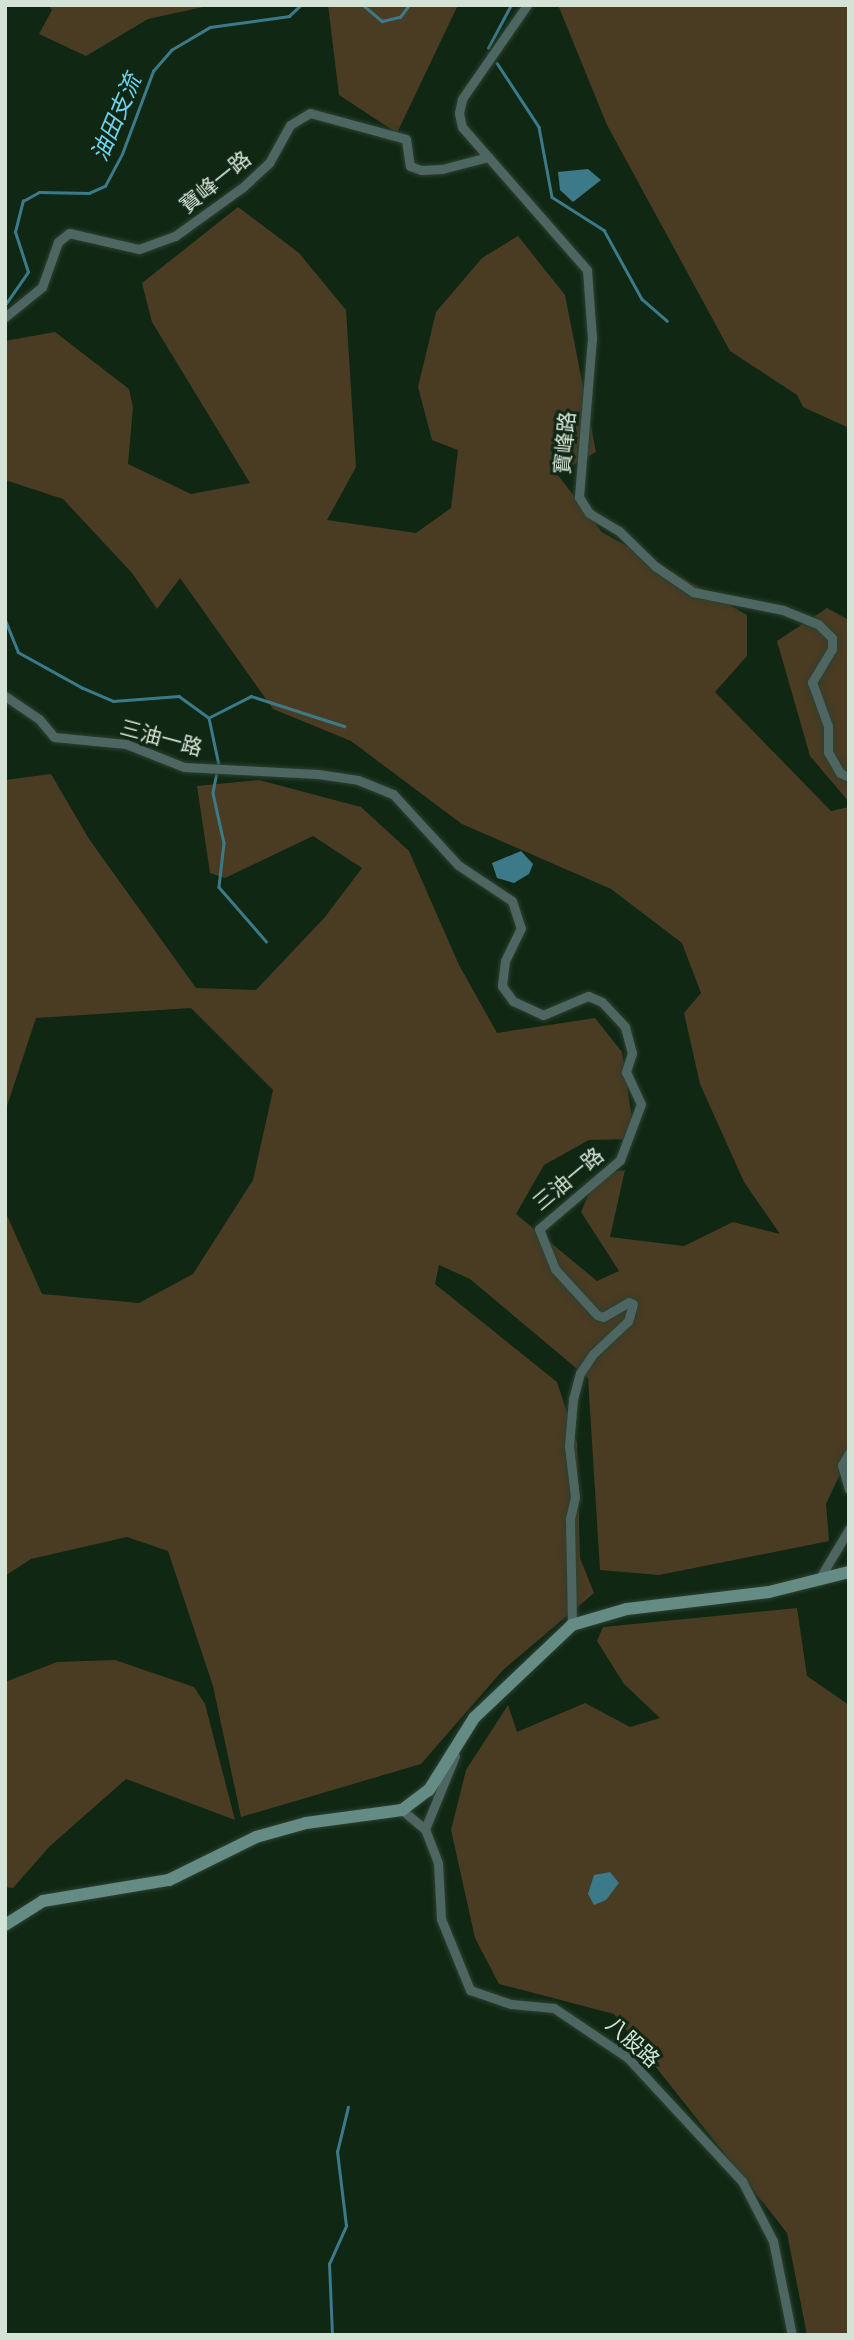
<!DOCTYPE html>
<meta charset="utf-8">
<style>
body{margin:0}
#map{position:relative;width:854px;height:2340px;overflow:hidden;background:#102714;font-family:"Varela Round","Noto Sans TC",sans-serif}
div>[style]{position:absolute}
.green>*{inset:0;background:#4a3b23}
.water>*{inset:0;background:#3c7a8a}
.stream>*{height:2.5px;margin:-1.25px;padding:0 1.25px;transform-origin:1.25px;border-radius:1.25px;background:#3c7a8a}
.roads{filter:drop-shadow(0 0 2px #2c412f) drop-shadow(0 0 2px #2c412f)}
.street>*{height:9px;margin:-4.5px;padding:0 4.5px;transform-origin:4.5px;border-radius:4.5px;background:#4d6661}
.secondary>*{height:12px;margin:-6px;padding:0 6px;transform-origin:6px;border-radius:6px;background:#648c85}
span{translate:-50% -50%;white-space:nowrap;text-align:center;line-height:1.15;-webkit-text-stroke:6px #102714;paint-order:stroke}
.street-label{font-size:21px;color:#d5e3d6}
.water-label{font-size:23px;color:#71d2eb;font-style:italic}
.frame{position:absolute;inset:0;border:7px solid #d5e3d6;pointer-events:none}
</style>
<div id="map">
<div class="green">
<div style="clip-path:polygon(48px 5px,212px 5px,148px 19px,86px 56px,39px 34px,52px 10px)"></div>
<div style="clip-path:polygon(328px 5px,458px 5px,397px 133px,339px 95px)"></div>
<div style="clip-path:polygon(558px 5px,849px 5px,849px 428px,803px 407px,797px 395px,730px 351px,607px 125px)"></div>
<div style="clip-path:polygon(238px 207px,299px 253px,346px 310px,356px 467px,327px 520px,416px 533px,451px 508px,458px 450px,432px 440px,418px 387px,436px 312px,482px 258px,518px 236px,565px 295px,596px 452px,557px 474px,602px 532px,747px 615px,747px 656px,715px 692px,831px 811px,849px 807px,849px 1455px,826px 1504px,829px 1541px,659px 1575px,600px 1570px,588px 1378px,470px 1279px,439px 1265px,435px 1284px,557px 1382px,577px 1443px,580px 1558px,594px 1593px,503px 1670px,421px 1764px,241px 1817px,213px 1686px,168px 1551px,127px 1537px,31px 1559px,5px 1576px,5px 1211px,42px 1294px,139px 1303px,193px 1274px,253px 1180px,273px 1090px,191px 1008px,36px 1018px,5px 1112px,5px 780px,51px 774px,89px 839px,196px 988px,256px 990px,325px 917px,362px 868px,313px 836px,225px 878px,210px 873px,197px 786px,259px 780px,361px 807px,409px 851px,459px 965px,497px 1033px,595px 1018px,622px 1052px,635px 1139px,589px 1140px,544px 1165px,516px 1214px,597px 1281px,619px 1271px,581px 1212px,597px 1175px,625px 1170px,610px 1237px,684px 1246px,733px 1222px,780px 1234px,744px 1182px,700px 1084px,684px 1013px,701px 993px,682px 943px,611px 889px,462px 824px,351px 741px,273px 709px,180px 578px,157px 609px,132px 573px,63px 499px,5px 480px,5px 341px,55px 332px,129px 389px,133px 407px,128px 464px,191px 494px,250px 483px,152px 322px,142px 283px)"></div>
<div style="clip-path:polygon(827px 608px,849px 620px,849px 802px,810px 756px,777px 641px)"></div>
<div style="clip-path:polygon(797px 1608px,807px 1676px,849px 1705px,849px 2335px,807px 2335px,787px 2233px,614px 2014px,499px 1984px,475px 1938px,451px 1830px,466px 1770px,508px 1705px,517px 1732px,585px 1703px,630px 1727px,660px 1718px,624px 1684px,597px 1641px,603px 1627px)"></div>
<div style="clip-path:polygon(115px 1660px,194px 1687px,205px 1704px,235px 1820px,126px 1779px,50px 1846px,13px 1888px,5px 1887px,5px 1682px,57px 1662px)"></div>
</div>
<div class="water">
<div style="clip-path:polygon(588px 169px,601px 180px,573px 202px,560px 190px,558px 172px)"></div>
<div style="clip-path:polygon(521px 851px,533px 864px,529px 874px,514px 883px,497px 878px,492px 863px)"></div>
<div style="clip-path:polygon(610px 1872px,619px 1883px,606px 1900px,594px 1905px,588px 1894px,594px 1875px)"></div>
</div>
<div class="stream">
<div style="left:363px;top:5px;width:25px;rotate:40deg"></div>
<div style="left:382px;top:21px;width:18px;rotate:-13deg"></div>
<div style="left:400px;top:17px;width:15px;rotate:-53deg"></div>
<div style="left:488px;top:48px;width:49px;rotate:-61.9deg"></div>
<div style="left:497px;top:63px;width:77px;rotate:56.7deg"></div>
<div style="left:539px;top:127px;width:71px;rotate:79.5deg"></div>
<div style="left:552px;top:197px;width:62px;rotate:32.4deg"></div>
<div style="left:604px;top:230px;width:79px;rotate:61.2deg"></div>
<div style="left:642px;top:299px;width:33px;rotate:41deg"></div>
<div style="left:5px;top:305px;width:40px;rotate:-55.1deg"></div>
<div style="left:28px;top:272px;width:42px;rotate:-108deg"></div>
<div style="left:15px;top:232px;width:32px;rotate:-76deg"></div>
<div style="left:23px;top:201px;width:18px;rotate:-29deg"></div>
<div style="left:39px;top:192px;width:50px;rotate:1.1deg"></div>
<div style="left:89px;top:193px;width:17px;rotate:-24deg"></div>
<div style="left:105px;top:186px;width:36px;rotate:-62deg"></div>
<div style="left:122px;top:154px;width:89px;rotate:-69.5deg"></div>
<div style="left:153px;top:71px;width:28px;rotate:-49deg"></div>
<div style="left:171px;top:50px;width:45px;rotate:-30.5deg"></div>
<div style="left:210px;top:27px;width:80px;rotate:-7.9deg"></div>
<div style="left:289px;top:16px;width:16px;rotate:-43deg"></div>
<div style="left:5px;top:462px;width:69px;rotate:90deg"></div>
<div style="left:5px;top:619px;width:35px;rotate:68deg"></div>
<div style="left:18px;top:652px;width:74px;rotate:29deg"></div>
<div style="left:83px;top:688px;width:33px;rotate:23deg"></div>
<div style="left:113px;top:701px;width:66px;rotate:-4.3deg"></div>
<div style="left:179px;top:696px;width:37px;rotate:36deg"></div>
<div style="left:209px;top:718px;width:48px;rotate:78deg"></div>
<div style="left:210px;top:717px;width:46px;rotate:-27.1deg"></div>
<div style="left:251px;top:696px;width:98px;rotate:17.9deg"></div>
<div style="left:217px;top:772px;width:21px;rotate:101deg"></div>
<div style="left:213px;top:793px;width:51px;rotate:77.6deg"></div>
<div style="left:224px;top:843px;width:44px;rotate:96.5deg"></div>
<div style="left:219px;top:887px;width:72px;rotate:49deg"></div>
<div style="left:332px;top:2335px;width:71px;rotate:-92.4deg"></div>
<div style="left:329px;top:2264px;width:42px;rotate:-65.9deg"></div>
<div style="left:346px;top:2226px;width:75px;rotate:-96.9deg"></div>
<div style="left:337px;top:2152px;width:46px;rotate:-76.3deg"></div>
</div>
<div class="roads">
<div class="street">
<div style="left:527px;top:5px;width:114px;rotate:124.7deg"></div>
<div style="left:462px;top:99px;width:14px;rotate:102deg"></div>
<div style="left:459px;top:113px;width:14px;rotate:78deg"></div>
<div style="left:462px;top:127px;width:190px;rotate:48.8deg"></div>
<div style="left:587px;top:270px;width:68px;rotate:85.8deg"></div>
<div style="left:592px;top:338px;width:160px;rotate:94.7deg"></div>
<div style="left:579px;top:497px;width:19px;rotate:58deg"></div>
<div style="left:589px;top:513px;width:35px;rotate:31deg"></div>
<div style="left:619px;top:531px;width:50px;rotate:44.2deg"></div>
<div style="left:655px;top:566px;width:46px;rotate:34.4deg"></div>
<div style="left:693px;top:592px;width:92px;rotate:11.3deg"></div>
<div style="left:783px;top:610px;width:38px;rotate:22deg"></div>
<div style="left:818px;top:624px;width:20px;rotate:45deg"></div>
<div style="left:832px;top:638px;width:11px;rotate:90deg"></div>
<div style="left:832px;top:649px;width:39px;rotate:121deg"></div>
<div style="left:812px;top:682px;width:47px;rotate:70deg"></div>
<div style="left:828px;top:726px;width:26px;rotate:90deg"></div>
<div style="left:828px;top:752px;width:24px;rotate:60deg"></div>
<div style="left:840px;top:773px;width:10px;rotate:24deg"></div>
<div style="left:5px;top:317px;width:48px;rotate:-39deg"></div>
<div style="left:42px;top:287px;width:48px;rotate:-70.4deg"></div>
<div style="left:58px;top:242px;width:14px;rotate:-39deg"></div>
<div style="left:69px;top:233px;width:72px;rotate:12.9deg"></div>
<div style="left:139px;top:249px;width:38px;rotate:-20deg"></div>
<div style="left:175px;top:236px;width:84px;rotate:-35.8deg"></div>
<div style="left:243px;top:187px;width:35px;rotate:-43deg"></div>
<div style="left:269px;top:163px;width:43px;rotate:-61.1deg"></div>
<div style="left:290px;top:125px;width:23px;rotate:-31deg"></div>
<div style="left:310px;top:113px;width:99px;rotate:15.2deg"></div>
<div style="left:406px;top:139px;width:27px;rotate:82deg"></div>
<div style="left:410px;top:166px;width:12px;rotate:20deg"></div>
<div style="left:421px;top:170px;width:21px;rotate:-3deg"></div>
<div style="left:442px;top:169px;width:48px;rotate:-14.6deg"></div>
<div style="left:5px;top:696px;width:41px;rotate:34.1deg"></div>
<div style="left:39px;top:719px;width:23px;rotate:50deg"></div>
<div style="left:54px;top:737px;width:72px;rotate:5.6deg"></div>
<div style="left:126px;top:744px;width:62px;rotate:21.6deg"></div>
<div style="left:184px;top:767px;width:134px;rotate:3deg"></div>
<div style="left:318px;top:774px;width:40px;rotate:8.5deg"></div>
<div style="left:358px;top:780px;width:38px;rotate:22deg"></div>
<div style="left:393px;top:794px;width:96px;rotate:47.5deg"></div>
<div style="left:458px;top:865px;width:65px;rotate:33.7deg"></div>
<div style="left:512px;top:901px;width:28px;rotate:72deg"></div>
<div style="left:521px;top:928px;width:37px;rotate:116deg"></div>
<div style="left:505px;top:961px;width:25px;rotate:97deg"></div>
<div style="left:502px;top:986px;width:19px;rotate:54deg"></div>
<div style="left:513px;top:1001px;width:33px;rotate:25deg"></div>
<div style="left:543px;top:1015px;width:49px;rotate:-22.9deg"></div>
<div style="left:588px;top:996px;width:15px;rotate:23deg"></div>
<div style="left:602px;top:1002px;width:34px;rotate:47deg"></div>
<div style="left:625px;top:1027px;width:27px;rotate:75deg"></div>
<div style="left:632px;top:1053px;width:20px;rotate:108deg"></div>
<div style="left:626px;top:1072px;width:35px;rotate:65deg"></div>
<div style="left:641px;top:1104px;width:60px;rotate:110.6deg"></div>
<div style="left:620px;top:1160px;width:106px;rotate:139.6deg"></div>
<div style="left:539px;top:1229px;width:43px;rotate:68.2deg"></div>
<div style="left:555px;top:1269px;width:62px;rotate:47.6deg"></div>
<div style="left:597px;top:1315px;width:6px;rotate:18deg"></div>
<div style="left:603px;top:1317px;width:30px;rotate:-30deg"></div>
<div style="left:629px;top:1302px;width:4px;rotate:27deg"></div>
<div style="left:633px;top:1304px;width:18px;rotate:106deg"></div>
<div style="left:628px;top:1321px;width:48px;rotate:136.7deg"></div>
<div style="left:593px;top:1354px;width:23px;rotate:124deg"></div>
<div style="left:580px;top:1373px;width:27px;rotate:105deg"></div>
<div style="left:573px;top:1399px;width:47px;rotate:94.9deg"></div>
<div style="left:569px;top:1446px;width:51px;rotate:83.3deg"></div>
<div style="left:575px;top:1497px;width:23px;rotate:103deg"></div>
<div style="left:570px;top:1519px;width:106px;rotate:88.9deg"></div>
<div style="left:849px;top:1453px;width:14px;rotate:120deg"></div>
<div style="left:842px;top:1465px;width:25px;rotate:74deg"></div>
<div style="left:821px;top:1576px;width:55px;rotate:-59.2deg"></div>
<div style="left:402px;top:1810px;width:30px;rotate:40deg"></div>
<div style="left:425px;top:1829px;width:36px;rotate:69deg"></div>
<div style="left:438px;top:1863px;width:56px;rotate:86.9deg"></div>
<div style="left:441px;top:1919px;width:77px;rotate:67.8deg"></div>
<div style="left:470px;top:1990px;width:43px;rotate:18.9deg"></div>
<div style="left:511px;top:2004px;width:43px;rotate:5.3deg"></div>
<div style="left:554px;top:2008px;width:89px;rotate:34deg"></div>
<div style="left:628px;top:2058px;width:168px;rotate:47.2deg"></div>
<div style="left:742px;top:2181px;width:68px;rotate:62.7deg"></div>
<div style="left:773px;top:2241px;width:96px;rotate:78.6deg"></div>
<div style="left:425px;top:1829px;width:79px;rotate:-67.7deg"></div>
</div>
<div class="secondary">
<div style="left:5px;top:1925px;width:45px;rotate:-32.3deg"></div>
<div style="left:43px;top:1901px;width:128px;rotate:-9.5deg"></div>
<div style="left:169px;top:1880px;width:97px;rotate:-26.3deg"></div>
<div style="left:256px;top:1837px;width:52px;rotate:-15.6deg"></div>
<div style="left:306px;top:1823px;width:97px;rotate:-7.7deg"></div>
<div style="left:402px;top:1810px;width:34px;rotate:-37deg"></div>
<div style="left:429px;top:1790px;width:85px;rotate:-58deg"></div>
<div style="left:474px;top:1718px;width:135px;rotate:-43.5deg"></div>
<div style="left:572px;top:1625px;width:57px;rotate:-16.2deg"></div>
<div style="left:627px;top:1609px;width:143px;rotate:-6.8deg"></div>
<div style="left:769px;top:1592px;width:82px;rotate:-14deg"></div>
</div>
</div>
<div class="street-label">
<span style="left:216px;top:183px;rotate:-39deg">寶峰一路</span>
<span style="left:566px;top:443px;rotate:-85deg">寶峰路</span>
<span style="left:161px;top:739px;rotate:15deg">三油一路</span>
<span style="left:569px;top:1180px;rotate:-40deg">三油一路</span>
<span style="left:632px;top:2043px;rotate:42deg">八股路</span>
</div>
<div class="water-label">
<span style="left:117px;top:118px;rotate:-67deg">油田支流</span>
</div>
<div class="frame"></div>
</div>
